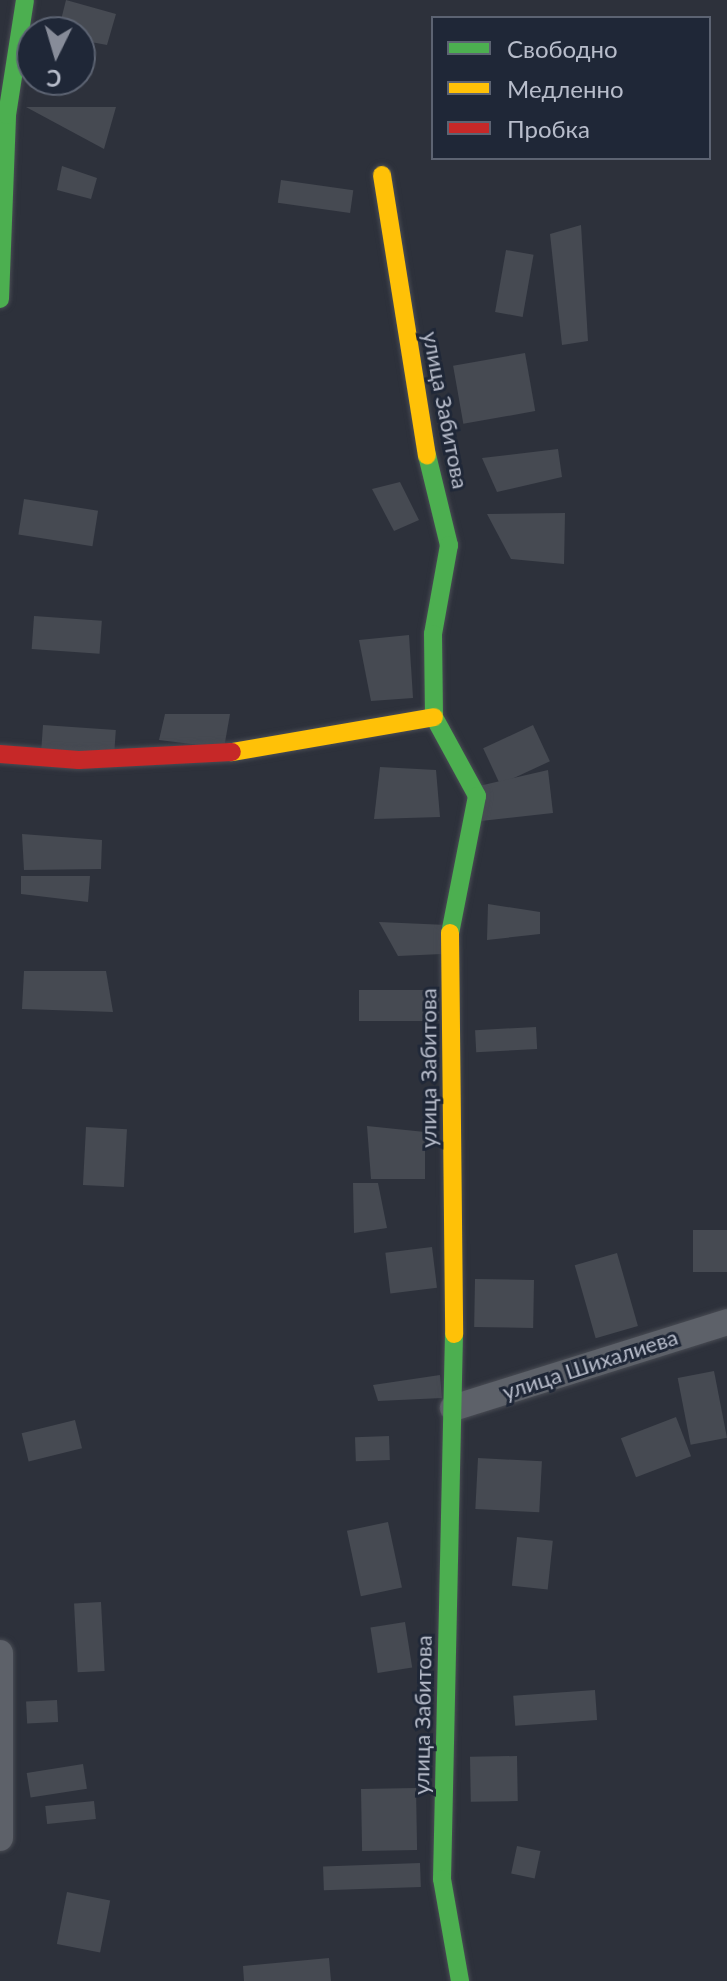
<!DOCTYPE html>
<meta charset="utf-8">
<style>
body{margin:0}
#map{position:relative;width:727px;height:1981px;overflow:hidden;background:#2d313b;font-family:Lato,sans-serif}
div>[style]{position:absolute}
.building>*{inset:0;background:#464a52;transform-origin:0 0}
.roads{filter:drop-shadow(0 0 2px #494c54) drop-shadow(0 0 2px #494c54)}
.street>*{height:26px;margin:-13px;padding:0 13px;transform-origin:13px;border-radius:13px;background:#5d6169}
.fast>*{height:18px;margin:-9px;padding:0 9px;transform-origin:9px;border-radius:9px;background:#4caf50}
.slow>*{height:18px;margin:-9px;padding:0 9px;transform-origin:9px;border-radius:9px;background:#ffc107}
.jam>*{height:18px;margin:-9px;padding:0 9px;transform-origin:9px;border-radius:9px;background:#c62828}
span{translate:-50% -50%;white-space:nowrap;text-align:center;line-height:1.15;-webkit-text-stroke:6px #1f2737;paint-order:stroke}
.street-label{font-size:22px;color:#b8bdcb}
.legend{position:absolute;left:431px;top:16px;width:280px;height:144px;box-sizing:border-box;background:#1f2737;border:2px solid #5c6372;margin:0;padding:10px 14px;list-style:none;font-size:24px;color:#b8bdcb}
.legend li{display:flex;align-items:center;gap:16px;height:40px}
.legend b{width:40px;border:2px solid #5c6372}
.north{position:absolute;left:16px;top:16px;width:80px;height:80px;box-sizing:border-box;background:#1f2737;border:2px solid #5c6372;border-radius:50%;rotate:185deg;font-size:22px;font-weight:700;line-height:32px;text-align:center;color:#b8bdcb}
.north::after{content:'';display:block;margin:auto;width:28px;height:36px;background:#878c99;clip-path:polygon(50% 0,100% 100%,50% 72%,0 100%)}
</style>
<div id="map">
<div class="building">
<div style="clip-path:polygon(66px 0,116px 14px,107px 45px,80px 40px,80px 32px,58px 32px)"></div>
<div style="clip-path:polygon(26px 107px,116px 107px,104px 149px)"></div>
<div style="clip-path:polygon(62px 166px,97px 178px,91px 199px,57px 190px)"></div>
<div style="left:281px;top:180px;width:73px;height:23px;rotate:8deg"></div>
<div style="clip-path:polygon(581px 225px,588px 341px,562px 345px,550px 234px)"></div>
<div style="left:506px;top:250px;width:28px;height:63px;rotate:10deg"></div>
<div style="left:525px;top:353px;width:59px;height:73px;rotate:80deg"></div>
<div style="clip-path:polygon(558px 449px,562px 477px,497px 492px,482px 458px)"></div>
<div style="clip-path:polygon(400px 482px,419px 520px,394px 531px,372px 489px)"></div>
<div style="left:24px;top:499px;width:75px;height:36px;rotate:9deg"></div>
<div style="clip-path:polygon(565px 513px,564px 564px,511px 559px,487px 514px)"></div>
<div style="left:34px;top:616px;width:68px;height:33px;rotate:4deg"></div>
<div style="clip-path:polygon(409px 635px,413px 698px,371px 701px,359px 640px)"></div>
<div style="clip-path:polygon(165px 714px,230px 714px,224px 748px,159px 740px)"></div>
<div style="left:43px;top:725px;width:73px;height:26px;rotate:4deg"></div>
<div style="left:533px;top:725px;width:40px;height:55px;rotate:65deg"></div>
<div style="clip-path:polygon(380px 767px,436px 770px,440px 817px,374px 819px)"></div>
<div style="clip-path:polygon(548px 770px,553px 813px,481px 821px,479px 786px)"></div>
<div style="clip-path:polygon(22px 834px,102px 840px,101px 869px,24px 870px)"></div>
<div style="clip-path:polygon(21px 876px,90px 876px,88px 902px,21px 894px)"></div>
<div style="clip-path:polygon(488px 904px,540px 912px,540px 934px,487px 940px)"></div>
<div style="clip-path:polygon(379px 922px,447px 925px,442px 954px,398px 956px)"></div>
<div style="clip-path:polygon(24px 971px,106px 971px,113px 1012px,22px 1009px)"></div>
<div style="left:359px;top:990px;width:80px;height:31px"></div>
<div style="left:536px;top:1027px;width:22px;height:61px;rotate:87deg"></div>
<div style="clip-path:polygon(367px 1126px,425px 1132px,425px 1179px,371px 1179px)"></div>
<div style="left:86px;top:1127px;width:41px;height:58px;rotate:3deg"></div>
<div style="clip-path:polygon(353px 1183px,378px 1183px,387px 1228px,354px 1233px)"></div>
<div style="left:727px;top:1230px;width:42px;height:34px;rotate:90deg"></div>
<div style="left:432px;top:1247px;width:41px;height:47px;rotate:83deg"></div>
<div style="left:617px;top:1253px;width:76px;height:44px;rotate:74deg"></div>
<div style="left:475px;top:1279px;width:59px;height:48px;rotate:1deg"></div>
<div style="left:714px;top:1371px;width:68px;height:37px;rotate:79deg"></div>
<div style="clip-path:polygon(440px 1375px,442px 1398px,378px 1401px,373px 1385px)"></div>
<div style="left:676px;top:1417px;width:42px;height:59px;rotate:69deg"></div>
<div style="left:75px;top:1420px;width:29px;height:55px;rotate:76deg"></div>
<div style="left:389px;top:1436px;width:24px;height:34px;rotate:88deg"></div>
<div style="left:478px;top:1458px;width:64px;height:51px;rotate:3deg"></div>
<div style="left:388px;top:1522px;width:67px;height:42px;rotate:78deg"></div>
<div style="left:517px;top:1537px;width:36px;height:49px;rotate:6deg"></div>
<div style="left:101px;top:1602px;width:69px;height:27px;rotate:87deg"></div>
<div style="left:405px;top:1622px;width:46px;height:35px;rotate:81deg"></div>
<div style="left:595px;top:1690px;width:30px;height:82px;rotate:86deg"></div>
<div style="left:57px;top:1700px;width:22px;height:31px;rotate:87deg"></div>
<div style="left:517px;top:1756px;width:45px;height:47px;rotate:89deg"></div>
<div style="left:83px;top:1764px;width:25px;height:57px;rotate:81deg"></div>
<div style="left:416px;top:1788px;width:62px;height:55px;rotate:89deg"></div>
<div style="left:94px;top:1801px;width:18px;height:49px;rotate:84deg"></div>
<div style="left:517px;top:1846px;width:24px;height:28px;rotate:12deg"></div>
<div style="left:420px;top:1863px;width:24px;height:97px;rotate:88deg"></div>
<div style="left:67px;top:1892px;width:44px;height:53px;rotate:11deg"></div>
<div style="clip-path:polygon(329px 1958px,331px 1981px,244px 1981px,243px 1966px)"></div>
</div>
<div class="roads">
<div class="street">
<div style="left:453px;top:1408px;width:287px;rotate:-17.4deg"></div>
<div style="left:0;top:1653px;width:185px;rotate:90deg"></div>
</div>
<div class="fast">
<div style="left:0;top:299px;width:184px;rotate:-87.8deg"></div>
<div style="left:7px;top:115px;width:116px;rotate:-81.1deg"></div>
<div style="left:427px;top:455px;width:93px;rotate:76.3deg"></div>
<div style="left:449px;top:545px;width:90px;rotate:100.2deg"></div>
<div style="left:433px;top:634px;width:83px;rotate:89.3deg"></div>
<div style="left:434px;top:717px;width:90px;rotate:61.4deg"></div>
<div style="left:477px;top:796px;width:140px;rotate:101.1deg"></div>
<div style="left:454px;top:1334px;width:545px;rotate:91.26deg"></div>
<div style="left:442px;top:1879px;width:104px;rotate:80deg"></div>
</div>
<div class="slow">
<div style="left:382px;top:175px;width:284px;rotate:80.9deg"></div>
<div style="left:232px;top:752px;width:205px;rotate:-9.8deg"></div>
<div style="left:450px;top:933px;width:401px;rotate:89.4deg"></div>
</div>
<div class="jam">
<div style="left:0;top:754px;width:79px;rotate:4.3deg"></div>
<div style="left:79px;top:760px;width:153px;rotate:-3deg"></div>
</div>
</div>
<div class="street-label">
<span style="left:446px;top:410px;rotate:79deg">улица Забитова</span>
<span style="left:428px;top:1068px;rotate:-90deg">улица Забитова</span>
<span style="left:590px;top:1364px;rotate:-18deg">улица Шихалиева</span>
<span style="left:422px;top:1715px;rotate:-89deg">улица Забитова</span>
</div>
<ul class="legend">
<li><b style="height:10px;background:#4caf50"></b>Свободно</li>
<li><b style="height:10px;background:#ffc107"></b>Медленно</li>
<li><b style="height:10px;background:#c62828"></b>Пробка</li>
</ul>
<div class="north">С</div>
</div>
